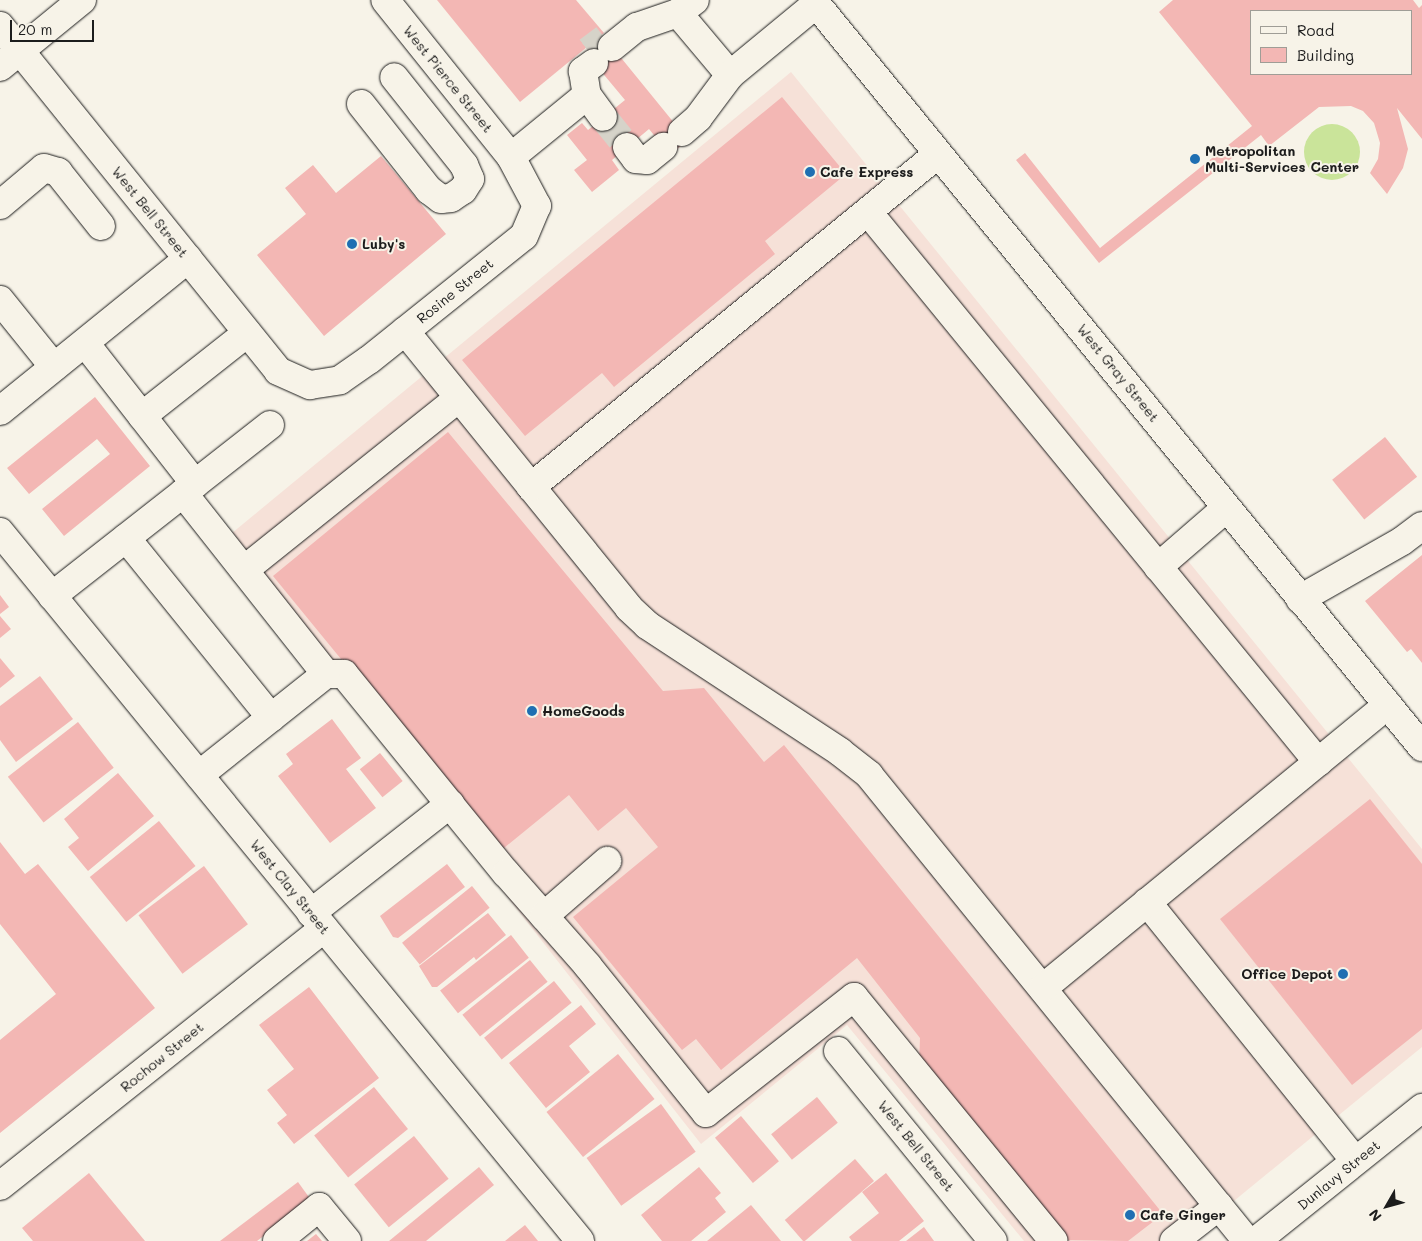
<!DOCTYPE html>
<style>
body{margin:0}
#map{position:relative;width:1422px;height:1241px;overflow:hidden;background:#f7f3e8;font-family:Mali,sans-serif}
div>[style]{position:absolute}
.built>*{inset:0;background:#f6e1d8}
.green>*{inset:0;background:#cae49a}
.round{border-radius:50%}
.building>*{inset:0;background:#f3b7b4;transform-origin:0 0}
.minor-tunnel>*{height:28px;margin-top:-14px;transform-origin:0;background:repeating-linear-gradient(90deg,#d6d3c9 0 28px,transparent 0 42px)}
.roads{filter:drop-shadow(0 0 1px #1c1c1c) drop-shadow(0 0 1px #1c1c1c)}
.minor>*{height:28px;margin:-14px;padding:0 14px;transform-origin:14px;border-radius:14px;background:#f7f3e8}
.major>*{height:28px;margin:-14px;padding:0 14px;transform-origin:14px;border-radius:14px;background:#f7f3e8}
.dots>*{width:14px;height:14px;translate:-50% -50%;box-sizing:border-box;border:2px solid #f7f3e8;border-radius:50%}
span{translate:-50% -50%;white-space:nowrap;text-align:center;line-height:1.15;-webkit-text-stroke:4px #f7f3e8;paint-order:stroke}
.street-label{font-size:14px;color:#1c1c1c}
.poi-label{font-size:14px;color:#1c1c1c;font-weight:700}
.left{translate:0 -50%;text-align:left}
.right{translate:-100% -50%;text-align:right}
.legend{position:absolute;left:1250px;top:10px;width:162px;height:65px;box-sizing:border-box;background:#f7f3e8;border:1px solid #9f9d96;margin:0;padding:6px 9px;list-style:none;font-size:15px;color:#1c1c1c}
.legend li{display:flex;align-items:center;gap:10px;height:25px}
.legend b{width:25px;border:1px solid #9f9d96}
.north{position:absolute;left:1362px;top:1181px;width:50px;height:50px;-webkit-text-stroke:4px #f7f3e8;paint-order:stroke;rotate:232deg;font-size:14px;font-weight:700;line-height:20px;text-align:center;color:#1c1c1c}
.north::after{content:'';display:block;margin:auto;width:18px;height:22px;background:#1c1c1c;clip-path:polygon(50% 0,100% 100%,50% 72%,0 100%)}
.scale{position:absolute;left:10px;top:20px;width:84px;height:22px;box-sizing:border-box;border:2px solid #1c1c1c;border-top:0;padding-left:6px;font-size:15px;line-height:18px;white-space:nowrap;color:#1c1c1c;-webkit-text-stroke:4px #f7f3e8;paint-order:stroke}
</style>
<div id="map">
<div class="built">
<div style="clip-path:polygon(791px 72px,1422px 849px,1422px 1047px,1185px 1241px,1024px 1241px,847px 1025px,701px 1144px,226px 538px)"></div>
</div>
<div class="green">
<div class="round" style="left:1304px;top:124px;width:56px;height:56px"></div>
</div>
<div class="building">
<div style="clip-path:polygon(437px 0,576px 0,604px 33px,520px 102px)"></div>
<div style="clip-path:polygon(evenodd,1173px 0,1413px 0,1419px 8px,1422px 5px,1422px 139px,1397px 108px,1408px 149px,1403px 168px,1387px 194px,1370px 173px,1378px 159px,1380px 143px,1374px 123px,1363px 111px,1351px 106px,1319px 107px,1269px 146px,1261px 135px,1099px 263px,1016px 160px,1025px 153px,1100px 248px,1252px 126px,1159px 12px,1173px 0,1251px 11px,1411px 11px,1411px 74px,1251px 74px,1251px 11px)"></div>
<div style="clip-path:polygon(609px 43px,688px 140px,670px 155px,649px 129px,612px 160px,619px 170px,592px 192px,574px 170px,587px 160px,567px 135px,582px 123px,588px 130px,625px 100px,590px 58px)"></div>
<div style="clip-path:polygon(782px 97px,846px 174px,765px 241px,775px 254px,614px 387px,602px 373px,525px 436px,462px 360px)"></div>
<div style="clip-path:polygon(381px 156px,446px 234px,324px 336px,257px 255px,306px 214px,285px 188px,313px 165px,336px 193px)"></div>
<div style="clip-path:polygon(95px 397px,150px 466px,64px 536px,42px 509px,110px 454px,97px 439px,29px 494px,7px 468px)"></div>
<div style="clip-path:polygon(448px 432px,663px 691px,704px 688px,764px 762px,784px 745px,1163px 1214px,1128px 1241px,1063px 1240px,919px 1063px,920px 1038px,857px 958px,721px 1070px,696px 1039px,682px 1050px,573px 917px,658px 847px,626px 808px,598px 831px,569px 795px,499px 852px,273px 576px)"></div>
<div style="left:1385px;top:437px;width:51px;height:68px;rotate:51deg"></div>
<div style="clip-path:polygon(1422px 555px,1422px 663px,1411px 649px,1407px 652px,1365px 601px)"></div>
<div style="clip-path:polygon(0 595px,9px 607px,0 614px)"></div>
<div style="clip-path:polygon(0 616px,11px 629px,0 638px)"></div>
<div style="clip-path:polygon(0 658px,15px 676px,0 688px)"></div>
<div style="clip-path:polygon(40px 676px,73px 719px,16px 762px,0 740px,0 706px)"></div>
<div style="clip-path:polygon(332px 719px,361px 758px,346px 769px,376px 808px,330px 843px,278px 776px,293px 764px,286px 754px)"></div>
<div style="left:78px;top:722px;width:58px;height:89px;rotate:52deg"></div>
<div style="left:380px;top:753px;width:36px;height:26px;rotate:51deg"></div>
<div style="clip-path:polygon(118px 773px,154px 816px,88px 871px,68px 847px,79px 838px,64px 819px)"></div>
<div style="clip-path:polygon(1370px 799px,1422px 864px,1422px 1029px,1352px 1085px,1220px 919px)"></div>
<div style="left:159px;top:821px;width:58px;height:89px;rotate:51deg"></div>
<div style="clip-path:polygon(0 842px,25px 874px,38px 864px,155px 1008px,0 1133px,0 1040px,56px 994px,0 924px)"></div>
<div style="clip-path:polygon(447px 864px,465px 887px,398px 938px,393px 937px,380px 916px)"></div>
<div style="left:204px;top:866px;width:73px;height:82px;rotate:53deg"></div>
<div style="left:472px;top:886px;width:28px;height:90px;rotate:51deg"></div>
<div style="clip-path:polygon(488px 913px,506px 935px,476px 960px,474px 957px,437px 987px,432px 987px,419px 966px)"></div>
<div style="left:511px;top:935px;width:29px;height:90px;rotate:52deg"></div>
<div style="left:530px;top:960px;width:28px;height:87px;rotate:51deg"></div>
<div style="left:554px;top:981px;width:28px;height:90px;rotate:51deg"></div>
<div style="clip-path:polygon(309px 987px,379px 1078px,294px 1144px,277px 1123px,287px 1115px,267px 1090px,294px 1069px,259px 1025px)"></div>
<div style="clip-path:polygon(581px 1005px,596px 1024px,569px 1046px,590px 1072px,546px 1108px,509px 1063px)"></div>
<div style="left:618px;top:1054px;width:58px;height:92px;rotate:51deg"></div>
<div style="left:374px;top:1087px;width:54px;height:77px;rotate:51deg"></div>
<div style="left:817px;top:1097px;width:33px;height:59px;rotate:51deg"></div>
<div style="left:661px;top:1104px;width:59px;height:92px;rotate:54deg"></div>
<div style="left:741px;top:1116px;width:59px;height:34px;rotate:50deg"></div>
<div style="left:414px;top:1136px;width:55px;height:77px;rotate:51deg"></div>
<div style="left:855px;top:1159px;width:29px;height:93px;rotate:49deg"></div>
<div style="clip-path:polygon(479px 1167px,494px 1185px,426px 1241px,389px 1241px)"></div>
<div style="clip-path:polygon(699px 1167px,721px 1193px,715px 1198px,726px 1212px,691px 1241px,662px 1241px,641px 1215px)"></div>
<div style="clip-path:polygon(89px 1173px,145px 1241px,33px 1241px,22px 1228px)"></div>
<div style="clip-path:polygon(886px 1173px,924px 1221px,899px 1241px,852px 1241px,849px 1237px,879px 1213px,862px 1192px)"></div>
<div style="clip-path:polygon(298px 1182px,311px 1200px,257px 1241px,220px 1241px)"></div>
<div style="clip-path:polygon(751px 1205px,781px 1241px,707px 1241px)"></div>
<div style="clip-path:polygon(525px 1225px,538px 1241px,505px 1241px)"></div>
<div style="clip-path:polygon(924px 1227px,934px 1241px,906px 1241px)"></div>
<div style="clip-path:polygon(316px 1234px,322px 1241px,307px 1241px)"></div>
</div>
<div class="minor-tunnel">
<div style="left:588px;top:51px;width:21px;rotate:-37deg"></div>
<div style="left:603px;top:117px;width:38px;rotate:51deg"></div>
</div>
<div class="roads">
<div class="minor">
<div style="left:678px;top:13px;width:81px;rotate:50deg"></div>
<div style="left:0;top:26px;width:443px;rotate:51.1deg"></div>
<div style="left:278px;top:371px;width:35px;rotate:24deg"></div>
<div style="left:310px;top:385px;width:30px;rotate:-9deg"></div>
<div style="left:340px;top:380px;width:35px;rotate:-35deg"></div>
<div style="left:369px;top:360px;width:198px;rotate:-38.7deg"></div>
<div style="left:524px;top:236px;width:33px;rotate:-67deg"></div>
<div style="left:537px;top:206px;width:55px;rotate:-118deg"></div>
<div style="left:511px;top:157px;width:201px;rotate:-128.7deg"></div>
<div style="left:612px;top:47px;width:32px;rotate:-39deg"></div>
<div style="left:637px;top:27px;width:43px;rotate:-18.9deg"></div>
<div style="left:678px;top:13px;width:21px;rotate:-37deg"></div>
<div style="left:594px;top:63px;width:14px;rotate:144deg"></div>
<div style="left:583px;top:71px;width:24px;rotate:81deg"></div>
<div style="left:587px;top:95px;width:27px;rotate:54deg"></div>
<div style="left:361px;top:104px;width:110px;rotate:51.7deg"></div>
<div style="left:429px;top:190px;width:15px;rotate:37deg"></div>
<div style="left:441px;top:199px;width:10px;rotate:-6deg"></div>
<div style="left:451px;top:198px;width:14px;rotate:-34deg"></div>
<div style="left:463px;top:190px;width:13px;rotate:-58deg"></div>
<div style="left:470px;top:179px;width:15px;rotate:-113deg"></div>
<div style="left:464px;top:165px;width:112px;rotate:-128.5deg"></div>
<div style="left:682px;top:132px;width:21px;rotate:-41deg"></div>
<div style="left:698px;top:118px;width:54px;rotate:-53.3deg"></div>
<div style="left:730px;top:75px;width:112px;rotate:-39.5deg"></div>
<div style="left:627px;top:147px;width:15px;rotate:53deg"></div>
<div style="left:636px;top:159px;width:11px;rotate:5deg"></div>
<div style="left:647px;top:160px;width:21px;rotate:-39deg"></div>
<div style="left:511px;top:157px;width:98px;rotate:-39.2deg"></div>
<div style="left:0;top:205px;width:57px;rotate:-40.1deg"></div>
<div style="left:44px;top:168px;width:15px;rotate:16deg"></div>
<div style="left:58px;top:172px;width:69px;rotate:51.5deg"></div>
<div style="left:868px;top:212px;width:711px;rotate:50.71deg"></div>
<div style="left:0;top:300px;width:86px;rotate:51.1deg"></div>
<div style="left:405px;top:331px;width:356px;rotate:51deg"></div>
<div style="left:629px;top:608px;width:25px;rotate:43deg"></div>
<div style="left:647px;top:625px;width:231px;rotate:33.3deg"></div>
<div style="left:840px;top:752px;width:37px;rotate:38deg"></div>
<div style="left:869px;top:775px;width:600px;rotate:50.95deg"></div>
<div style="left:85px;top:343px;width:179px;rotate:52deg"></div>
<div style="left:0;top:411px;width:242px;rotate:-39deg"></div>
<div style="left:142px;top:416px;width:134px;rotate:-38.3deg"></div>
<div style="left:531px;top:487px;width:526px;rotate:-39.29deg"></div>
<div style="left:183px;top:493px;width:231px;rotate:51.7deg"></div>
<div style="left:326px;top:674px;width:18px"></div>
<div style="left:344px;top:674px;width:257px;rotate:50.9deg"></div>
<div style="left:506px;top:873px;width:123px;rotate:48.6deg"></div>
<div style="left:587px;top:965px;width:190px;rotate:51.2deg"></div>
<div style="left:706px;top:1113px;width:188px;rotate:-38.1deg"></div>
<div style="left:854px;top:997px;width:315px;rotate:50.7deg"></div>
<div style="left:0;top:532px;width:916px;rotate:50.71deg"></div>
<div style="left:126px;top:538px;width:231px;rotate:51.1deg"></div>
<div style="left:1158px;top:567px;width:90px;rotate:-40.9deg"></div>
<div style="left:244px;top:570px;width:275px;rotate:-38.7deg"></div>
<div style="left:52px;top:596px;width:277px;rotate:-38.1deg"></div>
<div style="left:1300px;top:599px;width:117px;rotate:-29.6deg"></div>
<div style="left:1402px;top:541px;width:25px;rotate:-37deg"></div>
<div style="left:199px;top:775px;width:162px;rotate:-38.5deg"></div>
<div style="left:1147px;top:902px;width:332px;rotate:51.2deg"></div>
<div style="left:311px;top:913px;width:177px;rotate:-38.1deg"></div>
<div style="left:544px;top:916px;width:84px;rotate:-41.1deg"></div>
<div style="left:1043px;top:988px;width:446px;rotate:-39.4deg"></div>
<div style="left:838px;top:1051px;width:245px;rotate:50.8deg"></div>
<div style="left:0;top:1186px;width:414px;rotate:-38.5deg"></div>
<div style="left:277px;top:1241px;width:54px;rotate:-39deg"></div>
<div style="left:319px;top:1207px;width:44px;rotate:50.5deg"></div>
<div style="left:1174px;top:1241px;width:57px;rotate:-37.9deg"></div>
<div style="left:1256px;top:1241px;width:213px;rotate:-38.7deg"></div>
</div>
<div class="major">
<div style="left:813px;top:0;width:964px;rotate:50.81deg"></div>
<div style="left:0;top:67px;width:106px;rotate:-39.3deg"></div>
</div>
</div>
<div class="dots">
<div style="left:1195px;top:159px;background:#1f6fb2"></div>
<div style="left:810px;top:172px;background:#1f6fb2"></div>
<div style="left:352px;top:244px;background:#1f6fb2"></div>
<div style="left:532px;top:711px;background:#1f6fb2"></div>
<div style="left:1343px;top:974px;background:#1f6fb2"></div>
<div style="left:1130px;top:1215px;background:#1f6fb2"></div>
</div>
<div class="street-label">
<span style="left:448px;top:79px;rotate:51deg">West Pierce Street</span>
<span style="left:150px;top:212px;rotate:51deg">West Bell Street</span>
<span style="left:455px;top:291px;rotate:-39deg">Rosine Street</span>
<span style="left:1118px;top:373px;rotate:51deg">West Gray Street</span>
<span style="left:290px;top:887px;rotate:51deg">West Clay Street</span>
<span style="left:162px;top:1057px;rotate:-39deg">Rochow Street</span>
<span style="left:916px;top:1146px;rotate:51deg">West Bell Street</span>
<span style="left:1339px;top:1175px;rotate:-39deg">Dunlavy Street</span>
</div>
<div class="poi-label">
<span class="left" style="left:1205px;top:159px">Metropolitan<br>Multi-Services Center</span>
<span class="left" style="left:820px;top:172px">Cafe Express</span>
<span class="left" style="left:362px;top:244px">Luby's</span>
<span class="left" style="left:542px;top:711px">HomeGoods</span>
<span class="right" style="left:1333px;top:974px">Office Depot</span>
<span class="left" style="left:1140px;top:1215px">Cafe Ginger</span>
</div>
<ul class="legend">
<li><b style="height:6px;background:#f7f3e8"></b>Road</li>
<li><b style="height:14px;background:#f3b7b4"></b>Building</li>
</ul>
<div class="north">N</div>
<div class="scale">20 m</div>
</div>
